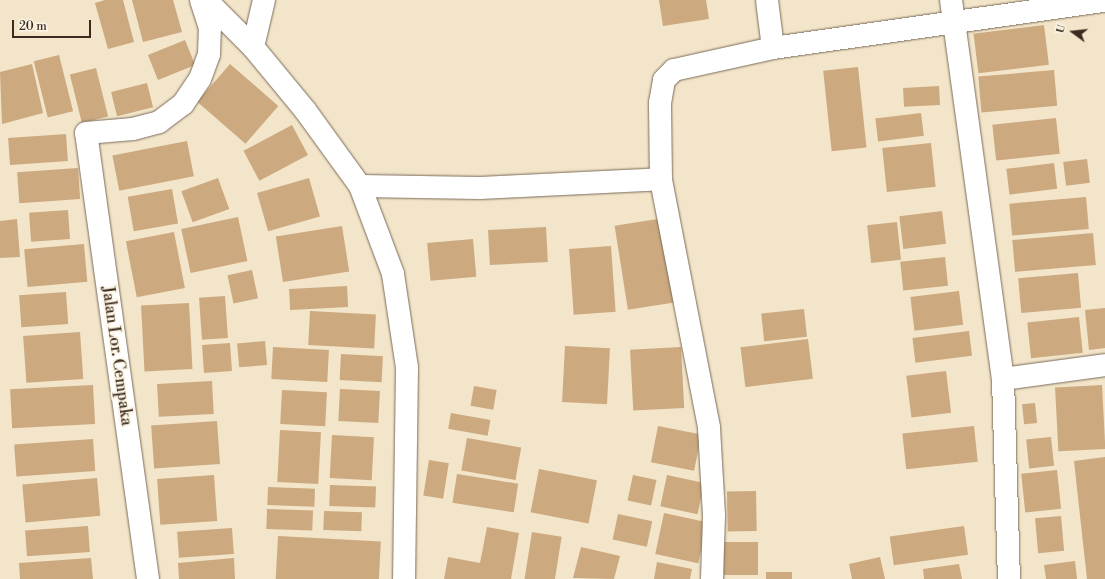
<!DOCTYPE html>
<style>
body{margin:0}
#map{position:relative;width:1105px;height:579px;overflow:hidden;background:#f2e5c9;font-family:"Libre Bodoni",serif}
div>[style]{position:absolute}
.building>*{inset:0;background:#cca97f;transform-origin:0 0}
.roads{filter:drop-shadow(0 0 1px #7b6b5a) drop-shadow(0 0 1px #7b6b5a)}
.minor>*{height:22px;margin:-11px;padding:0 11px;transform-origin:11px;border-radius:11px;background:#fff}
span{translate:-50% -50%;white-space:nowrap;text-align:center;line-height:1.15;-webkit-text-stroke:3.5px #fcf5e5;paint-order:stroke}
.street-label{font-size:16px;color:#3b2a1e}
.north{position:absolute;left:1053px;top:12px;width:40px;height:40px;-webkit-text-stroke:3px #fcf5e5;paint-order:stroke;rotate:285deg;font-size:11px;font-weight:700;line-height:16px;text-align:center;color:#3b2a1e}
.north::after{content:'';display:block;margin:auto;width:14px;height:18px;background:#3b2a1e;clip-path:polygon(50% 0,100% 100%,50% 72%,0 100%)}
.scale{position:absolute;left:12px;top:20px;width:79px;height:18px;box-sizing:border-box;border:2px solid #3b2a1e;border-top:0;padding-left:5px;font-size:12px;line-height:14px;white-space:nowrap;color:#3b2a1e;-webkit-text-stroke:3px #fcf5e5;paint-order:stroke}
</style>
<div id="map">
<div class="building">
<div style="clip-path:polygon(105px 0,123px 0,134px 42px,108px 49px,95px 3px)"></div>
<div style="clip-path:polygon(132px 0,173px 0,182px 32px,143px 42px)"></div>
<div style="clip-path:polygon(659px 0,706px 0,709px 19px,663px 26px)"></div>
<div style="left:1044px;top:25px;width:40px;height:71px;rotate:83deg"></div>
<div style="left:185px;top:40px;width:27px;height:40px;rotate:68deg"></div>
<div style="left:59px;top:55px;width:58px;height:26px;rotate:76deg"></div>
<div style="clip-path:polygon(32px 64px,43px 113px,2px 124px,0 72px)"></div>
<div style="left:230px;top:64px;width:64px;height:50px;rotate:41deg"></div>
<div style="left:858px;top:67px;width:81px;height:35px;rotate:84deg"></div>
<div style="left:96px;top:68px;width:50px;height:27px;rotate:76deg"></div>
<div style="left:1054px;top:70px;width:36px;height:76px;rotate:85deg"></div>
<div style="left:147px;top:83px;width:25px;height:37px;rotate:76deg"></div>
<div style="left:939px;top:86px;width:19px;height:36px;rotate:87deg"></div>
<div style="left:921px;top:113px;width:23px;height:46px;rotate:83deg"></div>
<div style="left:1056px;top:118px;width:36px;height:64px;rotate:84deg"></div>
<div style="left:292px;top:125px;width:34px;height:55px;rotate:62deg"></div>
<div style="left:66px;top:134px;width:27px;height:58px;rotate:86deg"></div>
<div style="left:187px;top:141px;width:36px;height:76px;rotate:79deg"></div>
<div style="left:931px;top:143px;width:44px;height:49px;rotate:84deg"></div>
<div style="left:1087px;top:159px;width:24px;height:24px;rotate:83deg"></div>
<div style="left:1054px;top:163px;width:26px;height:48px;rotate:83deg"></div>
<div style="left:78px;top:168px;width:31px;height:61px;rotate:86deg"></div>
<div style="left:218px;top:178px;width:33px;height:39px;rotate:70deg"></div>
<div style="left:309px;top:178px;width:40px;height:54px;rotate:74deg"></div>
<div style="left:172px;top:189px;width:35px;height:45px;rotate:80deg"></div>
<div style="left:1086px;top:197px;width:32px;height:77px;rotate:85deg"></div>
<div style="left:68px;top:210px;width:29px;height:39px;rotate:86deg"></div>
<div style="left:942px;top:211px;width:33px;height:43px;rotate:83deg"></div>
<div style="left:238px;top:217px;width:45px;height:58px;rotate:78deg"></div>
<div style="left:664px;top:218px;width:85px;height:50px;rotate:81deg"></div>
<div style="clip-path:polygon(17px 219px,20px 257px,0 258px,0 221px)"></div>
<div style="left:897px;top:222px;width:38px;height:30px;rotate:84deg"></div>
<div style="left:342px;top:226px;width:46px;height:67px;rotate:81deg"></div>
<div style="left:546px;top:227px;width:35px;height:58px;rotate:87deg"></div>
<div style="left:174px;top:232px;width:57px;height:49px;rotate:79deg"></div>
<div style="left:1093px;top:233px;width:32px;height:81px;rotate:85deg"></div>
<div style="left:473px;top:239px;width:38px;height:46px;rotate:85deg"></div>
<div style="left:84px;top:244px;width:38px;height:60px;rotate:85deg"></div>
<div style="left:611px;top:246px;width:66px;height:42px;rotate:86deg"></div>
<div style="left:945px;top:257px;width:29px;height:45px;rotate:84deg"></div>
<div style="left:252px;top:270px;width:29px;height:25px;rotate:78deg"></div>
<div style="left:1078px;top:273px;width:35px;height:60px;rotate:85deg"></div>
<div style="left:347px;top:286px;width:21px;height:58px;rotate:87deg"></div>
<div style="left:959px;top:291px;width:34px;height:49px;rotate:83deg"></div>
<div style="left:66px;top:292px;width:32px;height:47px;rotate:86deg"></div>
<div style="left:225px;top:296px;width:42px;height:26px;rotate:86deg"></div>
<div style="left:189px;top:303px;width:66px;height:48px;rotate:87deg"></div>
<div style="clip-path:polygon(1105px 308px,1105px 348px,1089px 350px,1085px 310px)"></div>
<div style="left:804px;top:309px;width:28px;height:43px;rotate:84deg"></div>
<div style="left:310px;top:311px;width:66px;height:34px;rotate:3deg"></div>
<div style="left:1079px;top:317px;width:36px;height:52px;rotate:84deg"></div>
<div style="left:969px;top:331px;width:25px;height:57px;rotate:83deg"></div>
<div style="left:80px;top:332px;width:47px;height:57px;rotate:86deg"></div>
<div style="left:808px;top:339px;width:40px;height:68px;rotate:83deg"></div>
<div style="left:265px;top:341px;width:24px;height:28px;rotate:85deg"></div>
<div style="left:230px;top:343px;width:28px;height:28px;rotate:86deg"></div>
<div style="left:565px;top:346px;width:45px;height:56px;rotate:3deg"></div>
<div style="left:273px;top:347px;width:56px;height:32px;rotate:3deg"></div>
<div style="left:681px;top:347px;width:61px;height:51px;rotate:87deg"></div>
<div style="left:341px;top:354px;width:42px;height:26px;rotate:3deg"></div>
<div style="left:946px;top:371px;width:42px;height:40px;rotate:83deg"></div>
<div style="left:212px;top:381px;width:33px;height:55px;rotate:87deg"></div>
<div style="left:93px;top:385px;width:39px;height:83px;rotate:87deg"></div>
<div style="left:1102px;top:385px;width:64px;height:47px;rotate:87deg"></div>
<div style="left:474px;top:386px;width:23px;height:20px;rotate:10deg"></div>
<div style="left:340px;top:389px;width:40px;height:32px;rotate:3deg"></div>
<div style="left:282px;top:390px;width:45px;height:34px;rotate:3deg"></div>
<div style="left:1035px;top:403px;width:20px;height:13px;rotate:84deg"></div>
<div style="left:451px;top:413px;width:40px;height:16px;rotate:10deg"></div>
<div style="left:217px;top:421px;width:43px;height:66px;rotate:86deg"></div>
<div style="left:658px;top:426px;width:44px;height:37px;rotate:11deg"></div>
<div style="left:974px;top:426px;width:36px;height:72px;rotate:84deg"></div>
<div style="left:280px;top:430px;width:41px;height:52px;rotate:3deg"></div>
<div style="left:332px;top:435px;width:42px;height:43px;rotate:3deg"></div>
<div style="left:1051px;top:437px;width:29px;height:25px;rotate:84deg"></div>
<div style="left:467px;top:438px;width:55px;height:33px;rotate:10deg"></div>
<div style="left:93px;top:439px;width:32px;height:79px;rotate:86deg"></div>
<div style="clip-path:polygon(1105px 457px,1105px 579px,1087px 579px,1074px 461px)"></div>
<div style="left:429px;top:460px;width:20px;height:36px;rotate:9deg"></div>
<div style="left:539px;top:469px;width:59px;height:44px;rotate:11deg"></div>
<div style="left:1057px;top:470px;width:39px;height:36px;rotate:84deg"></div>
<div style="left:457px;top:474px;width:62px;height:29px;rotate:9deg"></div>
<div style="left:214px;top:475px;width:46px;height:57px;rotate:86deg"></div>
<div style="left:633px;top:475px;width:24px;height:26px;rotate:12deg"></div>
<div style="left:667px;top:475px;width:38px;height:32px;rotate:12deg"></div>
<div style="left:97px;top:478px;width:38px;height:75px;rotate:85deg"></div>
<div style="left:330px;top:485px;width:46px;height:21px;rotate:2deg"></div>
<div style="left:268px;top:487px;width:47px;height:18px;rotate:2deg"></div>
<div style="left:756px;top:491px;width:40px;height:29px;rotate:89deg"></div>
<div style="left:267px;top:509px;width:46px;height:20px;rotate:2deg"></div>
<div style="left:324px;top:511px;width:38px;height:19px;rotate:2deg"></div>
<div style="left:664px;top:513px;width:44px;height:42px;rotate:12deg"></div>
<div style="left:618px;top:514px;width:35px;height:26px;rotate:12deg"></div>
<div style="left:1061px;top:516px;width:35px;height:26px;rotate:85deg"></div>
<div style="left:88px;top:526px;width:26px;height:63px;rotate:86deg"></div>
<div style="left:964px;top:526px;width:29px;height:75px;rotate:82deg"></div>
<div style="clip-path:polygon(487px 527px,519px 533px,511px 579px,444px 579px,448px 557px,480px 563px)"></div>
<div style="left:232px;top:528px;width:26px;height:55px;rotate:86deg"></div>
<div style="left:532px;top:532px;width:30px;height:48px;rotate:9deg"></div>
<div style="left:278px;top:536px;width:103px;height:43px;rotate:3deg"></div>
<div style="left:758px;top:542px;width:33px;height:34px;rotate:90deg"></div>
<div style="clip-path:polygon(581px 547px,620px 556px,614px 579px,573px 578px)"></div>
<div style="clip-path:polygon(880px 557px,885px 579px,852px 579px,849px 564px)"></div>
<div style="clip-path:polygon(91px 558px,93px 579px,20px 579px,19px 563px)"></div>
<div style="clip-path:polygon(234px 558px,235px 579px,179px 579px,178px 563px)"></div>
<div style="clip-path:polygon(1075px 561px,1077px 579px,1046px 579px,1044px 565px)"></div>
<div style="clip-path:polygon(657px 562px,692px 569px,690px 579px,654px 579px)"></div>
<div style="clip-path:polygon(959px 564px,962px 579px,924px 579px,923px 569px)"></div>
<div style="left:766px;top:572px;width:26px;height:7px"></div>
</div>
<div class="roads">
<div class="minor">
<div style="left:206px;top:0;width:66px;rotate:45deg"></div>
<div style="left:253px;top:47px;width:82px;rotate:50.5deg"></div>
<div style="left:305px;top:110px;width:94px;rotate:54.1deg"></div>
<div style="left:360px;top:186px;width:94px;rotate:69.4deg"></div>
<div style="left:393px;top:274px;width:95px;rotate:81.5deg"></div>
<div style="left:407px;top:368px;width:211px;rotate:90.8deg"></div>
<div style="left:767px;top:0;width:48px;rotate:82.9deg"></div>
<div style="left:951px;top:0;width:383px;rotate:82.2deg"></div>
<div style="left:1003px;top:379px;width:200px;rotate:88.3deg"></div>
<div style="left:253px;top:47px;width:48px;rotate:-76.8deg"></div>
<div style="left:360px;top:186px;width:120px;rotate:1deg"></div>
<div style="left:480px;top:188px;width:181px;rotate:-2.8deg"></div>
<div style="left:1003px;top:379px;width:103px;rotate:-7.8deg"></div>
<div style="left:148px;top:579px;width:450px;rotate:-97.9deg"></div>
<div style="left:86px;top:133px;width:47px;rotate:-4.9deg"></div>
<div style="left:133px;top:129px;width:27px;rotate:-15deg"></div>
<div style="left:159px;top:122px;width:30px;rotate:-37deg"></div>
<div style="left:183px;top:104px;width:30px;rotate:-56deg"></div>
<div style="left:200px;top:79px;width:27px;rotate:-70deg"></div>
<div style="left:209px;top:54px;width:26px;rotate:-88deg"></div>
<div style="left:210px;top:28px;width:29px;rotate:-108deg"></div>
<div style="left:712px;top:579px;width:64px;rotate:-88.2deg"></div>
<div style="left:714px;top:515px;width:88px;rotate:-93.3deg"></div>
<div style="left:709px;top:427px;width:253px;rotate:-101deg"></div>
<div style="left:661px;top:179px;width:76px;rotate:-90.8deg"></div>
<div style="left:660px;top:103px;width:23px;rotate:-80deg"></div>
<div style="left:664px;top:80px;width:14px;rotate:-45deg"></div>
<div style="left:674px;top:70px;width:101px;rotate:-12.5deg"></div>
<div style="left:773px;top:48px;width:335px;rotate:-8.1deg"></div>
</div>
</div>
<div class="street-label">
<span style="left:117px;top:356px;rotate:82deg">Jalan Lor. Cempaka</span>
</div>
<div class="north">U</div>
<div class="scale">20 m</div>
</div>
